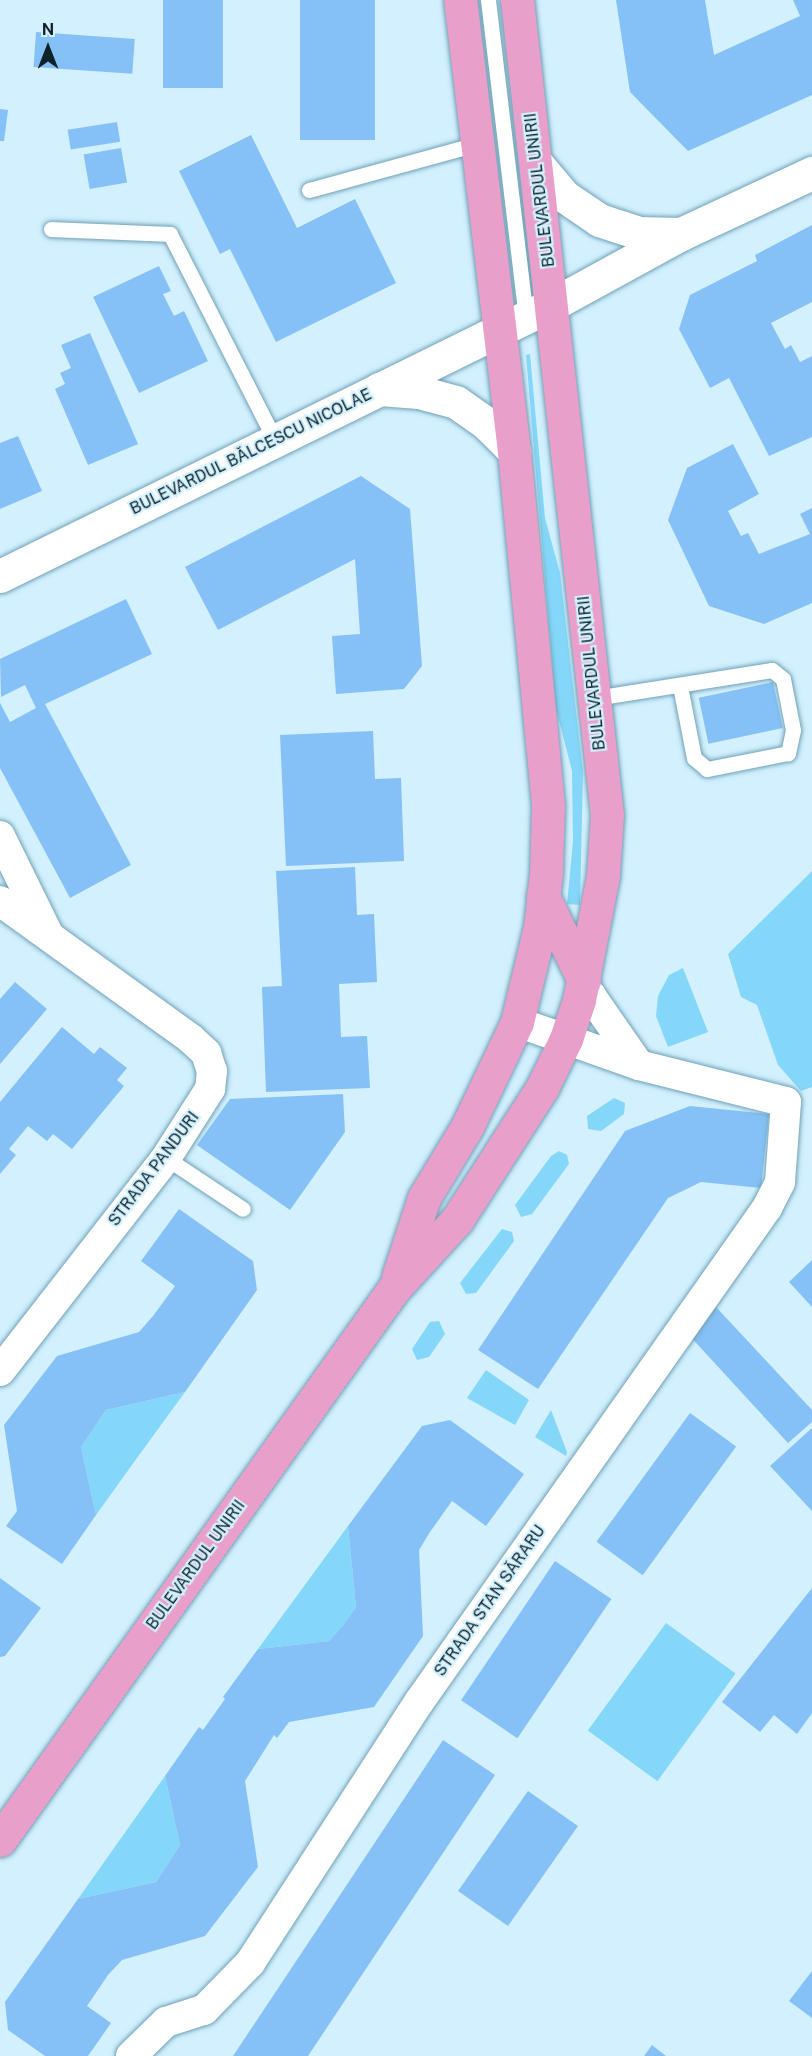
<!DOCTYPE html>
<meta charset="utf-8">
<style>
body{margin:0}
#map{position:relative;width:812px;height:2056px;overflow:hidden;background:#d2f0fe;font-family:"Public Sans",sans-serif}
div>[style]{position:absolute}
.green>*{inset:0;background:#85d7f9;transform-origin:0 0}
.building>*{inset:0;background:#85c1f6;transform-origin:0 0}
.roads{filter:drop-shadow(0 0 2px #6fa1b6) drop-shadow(0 0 2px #6fa1b6)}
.service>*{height:15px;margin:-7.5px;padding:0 7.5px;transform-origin:7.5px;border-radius:7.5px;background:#fff}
.minor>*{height:30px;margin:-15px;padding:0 15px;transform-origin:15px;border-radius:15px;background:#fff}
.tertiary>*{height:33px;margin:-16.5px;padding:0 16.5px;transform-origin:16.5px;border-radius:16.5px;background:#fff}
.primary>*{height:33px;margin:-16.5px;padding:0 16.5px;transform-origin:16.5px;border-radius:16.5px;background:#e89fca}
span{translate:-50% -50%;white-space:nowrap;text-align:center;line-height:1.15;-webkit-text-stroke:4.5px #d2f0fe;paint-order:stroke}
.street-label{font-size:16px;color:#0e222a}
.north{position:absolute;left:18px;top:18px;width:60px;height:60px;-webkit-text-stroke:4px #d2f0fe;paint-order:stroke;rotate:0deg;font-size:16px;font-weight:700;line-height:24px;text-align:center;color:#0e222a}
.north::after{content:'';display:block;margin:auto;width:21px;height:27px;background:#0e222a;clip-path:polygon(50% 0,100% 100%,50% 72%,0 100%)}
</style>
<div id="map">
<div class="green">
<div style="clip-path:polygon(530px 354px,545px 518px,560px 573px,583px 772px,580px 905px,567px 904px,573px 841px,572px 771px,556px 709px,526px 355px)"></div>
<div style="clip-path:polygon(812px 871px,812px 1087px,801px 1091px,778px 1065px,757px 1005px,741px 997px,728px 954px)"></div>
<div style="clip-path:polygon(683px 968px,708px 1032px,668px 1047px,656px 1016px,658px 996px,669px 975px)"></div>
<div style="clip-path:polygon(614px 1098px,625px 1103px,624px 1114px,601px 1131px,588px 1129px,587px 1116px)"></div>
<div style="clip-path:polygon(559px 1151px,567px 1155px,569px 1164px,532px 1214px,521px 1217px,515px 1205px,551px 1156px)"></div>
<div style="clip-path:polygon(502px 1229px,512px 1232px,514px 1241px,476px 1293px,466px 1294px,460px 1283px)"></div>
<div style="clip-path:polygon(439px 1321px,445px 1334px,429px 1357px,417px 1360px,412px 1349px,430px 1322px)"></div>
<div style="clip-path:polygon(486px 1370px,529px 1400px,515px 1425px,467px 1398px)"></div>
<div style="clip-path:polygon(185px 1392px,137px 1458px,96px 1515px,81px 1447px,106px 1410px)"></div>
<div style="clip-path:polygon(551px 1410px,567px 1452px,566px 1456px,535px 1437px)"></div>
<div style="clip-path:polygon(348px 1526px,356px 1607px,344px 1624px,329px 1641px,258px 1649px)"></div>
<div style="left:666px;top:1623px;width:86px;height:133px;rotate:36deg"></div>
<div style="clip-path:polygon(165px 1776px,180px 1845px,156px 1882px,78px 1899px)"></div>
</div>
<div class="building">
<div style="left:163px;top:0;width:60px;height:88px"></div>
<div style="left:300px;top:0;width:75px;height:140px"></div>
<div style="clip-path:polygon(616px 0,705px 0,714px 55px,800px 16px,793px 0,812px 0,812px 95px,688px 151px,630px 92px)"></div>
<div style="left:36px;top:32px;width:99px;height:35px;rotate:4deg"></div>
<div style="clip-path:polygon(0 109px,8px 110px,4px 141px,0 141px)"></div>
<div style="left:117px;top:122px;width:20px;height:50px;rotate:81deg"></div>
<div style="clip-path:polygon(251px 135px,297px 228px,355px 199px,396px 283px,276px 342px,230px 249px,220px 254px,179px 171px)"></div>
<div style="left:121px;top:148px;width:35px;height:38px;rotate:80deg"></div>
<div style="clip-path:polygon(812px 225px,812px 302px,771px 323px,785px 349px,791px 345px,800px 362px,812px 356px,812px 437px,769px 456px,729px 378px,710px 388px,679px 329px,690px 295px,757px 261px,755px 255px)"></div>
<div style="clip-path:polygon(159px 266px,171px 291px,163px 294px,174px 316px,184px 311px,208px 361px,139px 393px,93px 297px)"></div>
<div style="clip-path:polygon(90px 333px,138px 444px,88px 465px,55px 389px,65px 384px,60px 373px,71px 368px,61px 345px)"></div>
<div style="clip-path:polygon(18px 436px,42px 491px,0 509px,0 443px)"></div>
<div style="clip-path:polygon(733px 444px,759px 494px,728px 511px,741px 536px,748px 533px,759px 554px,810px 534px,800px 514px,812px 508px,812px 603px,764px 624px,709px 606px,668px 520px,687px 468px)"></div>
<div style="clip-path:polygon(361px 476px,410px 509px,422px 666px,404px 689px,336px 694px,332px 636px,360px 634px,355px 559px,218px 630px,185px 567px)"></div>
<div style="clip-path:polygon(126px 599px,152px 654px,45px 704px,131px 865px,70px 898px,0 768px,0 703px,10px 722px,36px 708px,25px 685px,1px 697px,0 659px)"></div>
<div style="left:773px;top:682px;width:47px;height:76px;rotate:78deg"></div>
<div style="clip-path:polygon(373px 731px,375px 779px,401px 778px,404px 861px,286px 866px,280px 735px)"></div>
<div style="clip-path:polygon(355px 867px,357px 915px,374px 914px,377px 982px,339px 984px,341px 1037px,367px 1036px,370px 1088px,266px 1092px,262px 987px,282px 986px,276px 871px)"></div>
<div style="clip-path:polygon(15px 982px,47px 1009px,0 1064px,0 999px)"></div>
<div style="clip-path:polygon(62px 1027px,94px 1054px,100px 1047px,127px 1068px,117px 1080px,124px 1086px,72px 1149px,53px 1134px,47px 1141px,28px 1126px,9px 1149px,16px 1155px,0 1174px,0 1102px)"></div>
<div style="clip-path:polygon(343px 1094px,345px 1132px,290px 1210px,197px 1145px,230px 1099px)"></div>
<div style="clip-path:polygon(690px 1106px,769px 1114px,761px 1188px,701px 1182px,668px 1198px,538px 1389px,478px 1350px,625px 1131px)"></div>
<div style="clip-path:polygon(179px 1209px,253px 1261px,257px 1290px,185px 1392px,106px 1410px,81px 1447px,96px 1515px,62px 1564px,6px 1526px,17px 1511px,4px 1425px,57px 1356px,139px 1332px,153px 1316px,175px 1286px,141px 1261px)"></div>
<div style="clip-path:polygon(812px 1260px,812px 1307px,789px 1282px)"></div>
<div style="clip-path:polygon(716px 1307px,812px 1410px,812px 1422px,788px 1443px,687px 1333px)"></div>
<div style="left:690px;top:1413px;width:57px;height:159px;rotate:36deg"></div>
<div style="clip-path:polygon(450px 1420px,524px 1474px,486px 1526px,452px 1501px,430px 1532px,419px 1550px,423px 1636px,374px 1707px,289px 1722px,277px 1738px,274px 1735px,245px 1781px,258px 1867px,205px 1936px,122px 1960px,108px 1975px,87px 2006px,111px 2023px,88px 2056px,45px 2056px,8px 2030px,5px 2002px,78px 1899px,156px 1882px,180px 1845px,165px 1776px,199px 1727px,203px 1730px,225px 1699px,223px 1697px,258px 1649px,329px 1641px,344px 1624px,356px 1607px,348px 1526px,422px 1426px)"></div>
<div style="clip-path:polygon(812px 1428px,812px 1511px,770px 1466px)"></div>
<div style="left:555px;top:1561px;width:68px;height:168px;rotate:34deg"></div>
<div style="clip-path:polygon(0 1578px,41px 1608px,5px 1656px,0 1657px)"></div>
<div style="clip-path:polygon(812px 1588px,812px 1713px,797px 1734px,774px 1715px,760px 1732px,722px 1702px)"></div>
<div style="clip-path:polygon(443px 1740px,495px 1775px,421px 1886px,308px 2056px,233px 2056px)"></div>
<div style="left:528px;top:1791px;width:61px;height:122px;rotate:35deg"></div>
<div style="clip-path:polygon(812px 1971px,812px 2018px,789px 2001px)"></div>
<div style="clip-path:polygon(652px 2045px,666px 2056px,644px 2056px)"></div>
</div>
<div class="roads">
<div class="service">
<div style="left:488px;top:0;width:319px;rotate:83.2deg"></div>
<div style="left:309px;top:190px;width:174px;rotate:-15.3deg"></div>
<div style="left:51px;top:229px;width:119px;rotate:2.4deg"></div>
<div style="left:170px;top:234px;width:231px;rotate:63deg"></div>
<div style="left:595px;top:698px;width:179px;rotate:-9deg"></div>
<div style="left:772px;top:670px;width:14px;rotate:39deg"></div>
<div style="left:783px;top:679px;width:52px;rotate:78.9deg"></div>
<div style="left:793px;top:730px;width:24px;rotate:102deg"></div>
<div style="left:788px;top:753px;width:83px;rotate:168.8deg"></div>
<div style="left:707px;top:769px;width:17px;rotate:-140deg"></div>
<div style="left:694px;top:758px;width:73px;rotate:-101deg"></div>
<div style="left:166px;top:1158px;width:92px;rotate:33.5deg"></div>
</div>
<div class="minor">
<div style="left:0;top:836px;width:111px;rotate:63.9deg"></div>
<div style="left:0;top:901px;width:236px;rotate:35.8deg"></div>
<div style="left:191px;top:1039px;width:21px;rotate:43deg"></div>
<div style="left:206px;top:1053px;width:19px;rotate:72deg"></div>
<div style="left:212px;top:1071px;width:18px;rotate:96deg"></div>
<div style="left:210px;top:1089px;width:82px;rotate:122.5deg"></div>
<div style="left:166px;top:1158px;width:270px;rotate:127.9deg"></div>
<div style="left:579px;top:1000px;width:13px;rotate:-18deg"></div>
<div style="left:591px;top:996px;width:84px;rotate:55.2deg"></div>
<div style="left:131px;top:2056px;width:49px;rotate:-44.2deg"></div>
<div style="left:166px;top:2022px;width:40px;rotate:-18deg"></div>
<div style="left:204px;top:2010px;width:66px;rotate:-45.6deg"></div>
<div style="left:250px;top:1963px;width:311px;rotate:-57.1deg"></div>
<div style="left:419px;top:1702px;width:604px;rotate:-54.84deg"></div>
<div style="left:767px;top:1208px;width:29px;rotate:-63deg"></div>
<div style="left:780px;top:1182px;width:80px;rotate:-85.7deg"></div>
<div style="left:786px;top:1102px;width:152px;rotate:-165.9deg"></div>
<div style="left:639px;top:1065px;width:129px;rotate:-160.6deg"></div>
</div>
<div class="tertiary">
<div style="left:537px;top:164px;width:42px;rotate:49.8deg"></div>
<div style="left:564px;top:196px;width:42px;rotate:34.4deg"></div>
<div style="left:599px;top:220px;width:42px;rotate:18deg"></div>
<div style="left:639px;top:233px;width:42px;rotate:1.4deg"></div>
<div style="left:379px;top:389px;width:40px;rotate:4.3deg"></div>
<div style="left:419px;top:392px;width:38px;rotate:15deg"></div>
<div style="left:456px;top:402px;width:37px;rotate:35deg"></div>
<div style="left:486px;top:423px;width:40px;rotate:45deg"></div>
<div style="left:0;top:576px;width:616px;rotate:-26.19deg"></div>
<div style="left:553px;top:304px;width:146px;rotate:-28.7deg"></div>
<div style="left:681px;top:234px;width:145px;rotate:-25deg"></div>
</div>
<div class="primary">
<div style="left:543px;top:896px;width:94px;rotate:64.2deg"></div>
<div style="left:398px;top:1277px;width:83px;rotate:-71.8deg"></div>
<div style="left:424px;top:1198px;width:83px;rotate:-58.8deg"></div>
<div style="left:467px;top:1127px;width:116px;rotate:-64.5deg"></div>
<div style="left:517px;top:1022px;width:98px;rotate:-76.4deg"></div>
<div style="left:540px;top:927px;width:54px;rotate:-83.7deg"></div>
<div style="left:546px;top:873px;width:68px;rotate:-88.3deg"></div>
<div style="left:548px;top:805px;width:356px;rotate:-95.5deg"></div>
<div style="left:514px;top:451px;width:454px;rotate:-96.8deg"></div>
<div style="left:0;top:1840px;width:676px;rotate:-54.45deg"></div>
<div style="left:393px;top:1290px;width:95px;rotate:-47.6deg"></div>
<div style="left:457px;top:1220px;width:157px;rotate:-57.2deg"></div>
<div style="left:542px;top:1088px;width:55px;rotate:-63.9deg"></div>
<div style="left:566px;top:1039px;width:41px;rotate:-71.6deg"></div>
<div style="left:579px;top:1000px;width:127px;rotate:-79.1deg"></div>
<div style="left:603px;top:875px;width:60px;rotate:-86.2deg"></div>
<div style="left:607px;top:815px;width:820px;rotate:-96.3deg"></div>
</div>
</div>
<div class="street-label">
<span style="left:540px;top:190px;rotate:-97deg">BULEVARDUL UNIRII</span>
<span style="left:251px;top:452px;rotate:-26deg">BULEVARDUL BĂLCESCU NICOLAE</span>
<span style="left:592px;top:673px;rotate:-96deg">BULEVARDUL UNIRII</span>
<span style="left:154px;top:1169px;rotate:-53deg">STRADA PANDURI</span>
<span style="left:196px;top:1565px;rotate:-54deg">BULEVARDUL UNIRII</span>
<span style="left:490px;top:1601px;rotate:-55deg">STRADA STAN SĂRARU</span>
</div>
<div class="north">N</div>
</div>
